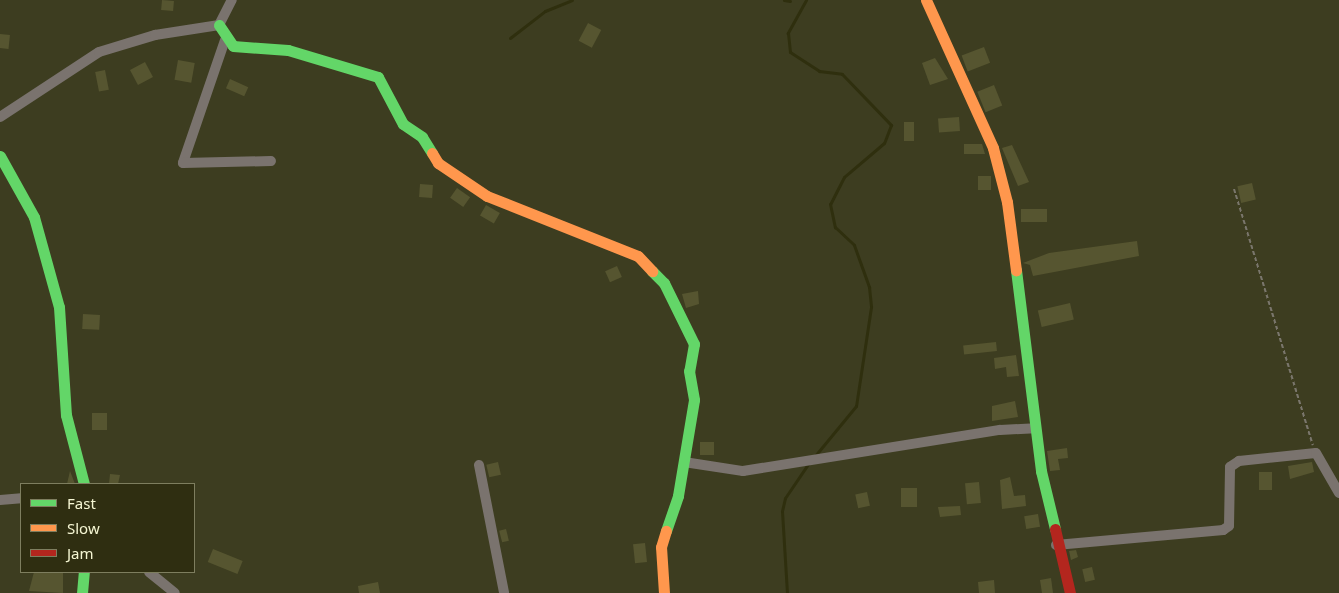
<!DOCTYPE html>
<style>
body{margin:0}
#map{position:relative;width:1339px;height:593px;overflow:hidden;background:#3d3d20;font-family:"Noto Sans",sans-serif}
div>[style]{position:absolute}
.stream>*{height:3px;margin:-1.5px;padding:0 1.5px;transform-origin:1.5px;border-radius:1.5px;background:#2f2f0e}
.building>*{inset:0;background:#565530;transform-origin:0 0}
.path>*{height:2px;margin-top:-1px;transform-origin:0;background:repeating-linear-gradient(90deg,#7a766c 0 4px,transparent 0 6.5px)}
.street>*{height:10px;margin:-5px;padding:0 5px;transform-origin:5px;border-radius:5px;background:#7a736e}
.fast>*{height:11px;margin:-5.5px;padding:0 5.5px;transform-origin:5.5px;border-radius:5.5px;background:#63d668}
.slow>*{height:11px;margin:-5.5px;padding:0 5.5px;transform-origin:5.5px;border-radius:5.5px;background:#ff974d}
.jam>*{height:11px;margin:-5.5px;padding:0 5.5px;transform-origin:5.5px;border-radius:5.5px;background:#b3261e}
span{translate:-50% -50%;white-space:nowrap;text-align:center;line-height:1.15;-webkit-text-stroke:4px #2f2e11;paint-order:stroke}
.legend{position:absolute;left:20px;top:483px;width:175px;height:90px;box-sizing:border-box;background:#2f2e11;border:1px solid #7e7e5f;margin:0;padding:6px 9px;list-style:none;font-size:15px;color:#f5f6d3}
.legend li{display:flex;align-items:center;gap:10px;height:25px}
.legend b{width:25px;border:1px solid #7e7e5f}
</style>
<div id="map">
<div class="stream">
<div style="left:784px;top:0;width:6px;rotate:9deg"></div>
<div style="left:806px;top:0;width:38px;rotate:119deg"></div>
<div style="left:788px;top:33px;width:19px;rotate:84deg"></div>
<div style="left:790px;top:52px;width:35px;rotate:33deg"></div>
<div style="left:819px;top:71px;width:23px;rotate:7deg"></div>
<div style="left:842px;top:74px;width:71px;rotate:46.1deg"></div>
<div style="left:891px;top:125px;width:19px;rotate:111deg"></div>
<div style="left:884px;top:143px;width:52px;rotate:139.6deg"></div>
<div style="left:844px;top:177px;width:30px;rotate:117deg"></div>
<div style="left:830px;top:204px;width:24px;rotate:78deg"></div>
<div style="left:835px;top:227px;width:26px;rotate:43deg"></div>
<div style="left:854px;top:245px;width:45px;rotate:70.3deg"></div>
<div style="left:869px;top:287px;width:20px;rotate:84deg"></div>
<div style="left:871px;top:307px;width:100px;rotate:98.6deg"></div>
<div style="left:856px;top:406px;width:66px;rotate:129.5deg"></div>
<div style="left:510px;top:38px;width:44px;rotate:-37.6deg"></div>
<div style="left:545px;top:11px;width:29px;rotate:-22deg"></div>
<div style="left:787px;top:593px;width:82px;rotate:-93.5deg"></div>
<div style="left:782px;top:511px;width:13px;rotate:-77deg"></div>
<div style="left:785px;top:498px;width:41px;rotate:-55.9deg"></div>
</div>
<div class="building">
<div style="left:162px;top:0;width:12px;height:10px;rotate:5deg"></div>
<div style="left:588px;top:23px;width:15px;height:20px;rotate:28deg"></div>
<div style="left:0;top:34px;width:10px;height:14px;rotate:6deg"></div>
<div style="left:984px;top:47px;width:17px;height:24px;rotate:69deg"></div>
<div style="clip-path:polygon(935px 58px,948px 79px,930px 85px,922px 63px)"></div>
<div style="left:178px;top:60px;width:17px;height:20px;rotate:10deg"></div>
<div style="left:145px;top:62px;width:17px;height:17px;rotate:62deg"></div>
<div style="left:105px;top:70px;width:20px;height:10px;rotate:79deg"></div>
<div style="left:230px;top:79px;width:20px;height:10px;rotate:24deg"></div>
<div style="left:994px;top:85px;width:22px;height:18px;rotate:68deg"></div>
<div style="left:959px;top:117px;width:14px;height:21px;rotate:86deg"></div>
<div style="left:904px;top:122px;width:10px;height:19px"></div>
<div style="clip-path:polygon(964px 144px,982px 144px,985px 154px,964px 154px)"></div>
<div style="clip-path:polygon(1012px 145px,1029px 182px,1018px 186px,1002px 148px)"></div>
<div style="left:978px;top:176px;width:13px;height:14px"></div>
<div style="left:1252px;top:183px;width:17px;height:15px;rotate:77deg"></div>
<div style="left:420px;top:184px;width:13px;height:13px;rotate:4deg"></div>
<div style="left:457px;top:188px;width:16px;height:12px;rotate:35deg"></div>
<div style="left:486px;top:205px;width:16px;height:12px;rotate:30deg"></div>
<div style="left:1047px;top:209px;width:13px;height:26px;rotate:90deg"></div>
<div style="clip-path:polygon(1137px 241px,1139px 256px,1033px 276px,1030px 265px,1023px 263px,1049px 253px)"></div>
<div style="left:617px;top:266px;width:12px;height:13px;rotate:66deg"></div>
<div style="clip-path:polygon(698px 291px,699px 304px,686px 308px,682px 294px)"></div>
<div style="left:1070px;top:303px;width:17px;height:33px;rotate:77deg"></div>
<div style="left:83px;top:314px;width:17px;height:15px;rotate:3deg"></div>
<div style="left:996px;top:342px;width:9px;height:33px;rotate:84deg"></div>
<div style="clip-path:polygon(1016px 355px,1019px 376px,1007px 377px,1006px 367px,995px 369px,994px 358px)"></div>
<div style="clip-path:polygon(1015px 401px,1018px 417px,992px 421px,992px 406px)"></div>
<div style="left:92px;top:413px;width:15px;height:17px"></div>
<div style="left:700px;top:442px;width:14px;height:13px"></div>
<div style="clip-path:polygon(1067px 448px,1068px 458px,1058px 459px,1060px 470px,1050px 471px,1047px 451px)"></div>
<div style="left:498px;top:462px;width:13px;height:12px;rotate:77deg"></div>
<div style="clip-path:polygon(1312px 462px,1314px 472px,1290px 479px,1288px 466px)"></div>
<div style="clip-path:polygon(70px 471px,75px 484px,67px 484px)"></div>
<div style="left:1259px;top:472px;width:13px;height:18px"></div>
<div style="clip-path:polygon(110px 474px,120px 475px,118px 484px,109px 484px)"></div>
<div style="clip-path:polygon(1010px 477px,1014px 496px,1025px 495px,1026px 506px,1002px 509px,1000px 480px)"></div>
<div style="left:979px;top:482px;width:21px;height:14px;rotate:85deg"></div>
<div style="left:901px;top:488px;width:16px;height:19px"></div>
<div style="left:867px;top:492px;width:14px;height:12px;rotate:78deg"></div>
<div style="clip-path:polygon(960px 506px,961px 515px,940px 517px,938px 507px)"></div>
<div style="left:1038px;top:514px;width:13px;height:14px;rotate:81deg"></div>
<div style="left:506px;top:529px;width:12px;height:7px;rotate:76deg"></div>
<div style="left:645px;top:543px;width:19px;height:12px;rotate:84deg"></div>
<div style="left:213px;top:549px;width:32px;height:14px;rotate:22deg"></div>
<div style="clip-path:polygon(1076px 550px,1078px 557px,1071px 560px,1069px 551px)"></div>
<div style="left:1092px;top:567px;width:13px;height:10px;rotate:77deg"></div>
<div style="clip-path:polygon(34px 572px,63px 572px,63px 593px,29px 591px)"></div>
<div style="clip-path:polygon(1051px 578px,1053px 593px,1042px 593px,1040px 580px)"></div>
<div style="clip-path:polygon(994px 580px,995px 593px,979px 593px,978px 582px)"></div>
<div style="clip-path:polygon(378px 582px,380px 593px,359px 593px,358px 586px)"></div>
</div>
<div class="path">
<div style="left:1234px;top:189px;width:268px;rotate:72.9deg"></div>
</div>
<div class="street">
<div style="left:225px;top:40px;width:130px;rotate:108.9deg"></div>
<div style="left:183px;top:163px;width:88px;rotate:-1.3deg"></div>
<div style="left:0;top:117px;width:118px;rotate:-33.3deg"></div>
<div style="left:99px;top:52px;width:59px;rotate:-16.9deg"></div>
<div style="left:155px;top:35px;width:65px;rotate:-8.9deg"></div>
<div style="left:219px;top:25px;width:28px;rotate:-63deg"></div>
<div style="left:684px;top:462px;width:60px;rotate:8.7deg"></div>
<div style="left:743px;top:471px;width:260px;rotate:-9.1deg"></div>
<div style="left:1000px;top:430px;width:35px;rotate:-3deg"></div>
<div style="left:479px;top:465px;width:130px;rotate:78.9deg"></div>
<div style="left:0;top:500px;width:21px;rotate:-5deg"></div>
<div style="left:1056px;top:545px;width:168px;rotate:-5.1deg"></div>
<div style="left:1223px;top:530px;width:7px;rotate:-34deg"></div>
<div style="left:1229px;top:526px;width:59px;rotate:-89deg"></div>
<div style="left:1230px;top:467px;width:11px;rotate:-34deg"></div>
<div style="left:1239px;top:461px;width:77px;rotate:-5.9deg"></div>
<div style="left:1316px;top:453px;width:46px;rotate:60.1deg"></div>
<div style="left:149px;top:572px;width:33px;rotate:39deg"></div>
</div>
<div class="fast">
<div style="left:219px;top:25px;width:25px;rotate:56deg"></div>
<div style="left:233px;top:46px;width:55px;rotate:4.2deg"></div>
<div style="left:288px;top:50px;width:94px;rotate:16.7deg"></div>
<div style="left:378px;top:77px;width:53px;rotate:62deg"></div>
<div style="left:403px;top:124px;width:23px;rotate:34deg"></div>
<div style="left:422px;top:137px;width:19px;rotate:58deg"></div>
<div style="left:0;top:156px;width:70px;rotate:60.9deg"></div>
<div style="left:34px;top:217px;width:93px;rotate:74.5deg"></div>
<div style="left:59px;top:307px;width:108px;rotate:86.3deg"></div>
<div style="left:66px;top:415px;width:71px;rotate:75.4deg"></div>
<div style="left:1016px;top:270px;width:203px;rotate:82.9deg"></div>
<div style="left:1041px;top:471px;width:60px;rotate:76.4deg"></div>
<div style="left:652px;top:271px;width:17px;rotate:45deg"></div>
<div style="left:664px;top:283px;width:68px;rotate:63.8deg"></div>
<div style="left:694px;top:344px;width:27px;rotate:100deg"></div>
<div style="left:689px;top:371px;width:29px;rotate:80deg"></div>
<div style="left:694px;top:400px;width:97px;rotate:99.5deg"></div>
<div style="left:678px;top:496px;width:37px;rotate:109deg"></div>
<div style="left:82px;top:593px;width:21px;rotate:-85deg"></div>
</div>
<div class="slow">
<div style="left:926px;top:0;width:162px;rotate:65.6deg"></div>
<div style="left:993px;top:148px;width:56px;rotate:75.5deg"></div>
<div style="left:1007px;top:202px;width:69px;rotate:82.5deg"></div>
<div style="left:432px;top:153px;width:12px;rotate:59deg"></div>
<div style="left:438px;top:163px;width:59px;rotate:34deg"></div>
<div style="left:487px;top:196px;width:162px;rotate:21.7deg"></div>
<div style="left:638px;top:256px;width:21px;rotate:47deg"></div>
<div style="left:664px;top:593px;width:46px;rotate:-93.7deg"></div>
<div style="left:661px;top:547px;width:17px;rotate:-73deg"></div>
</div>
<div class="jam">
<div style="left:1055px;top:529px;width:66px;rotate:76.8deg"></div>
</div>
<ul class="legend">
<li><b style="height:6px;background:#63d668"></b>Fast</li>
<li><b style="height:6px;background:#ff974d"></b>Slow</li>
<li><b style="height:6px;background:#b3261e"></b>Jam</li>
</ul>
</div>
